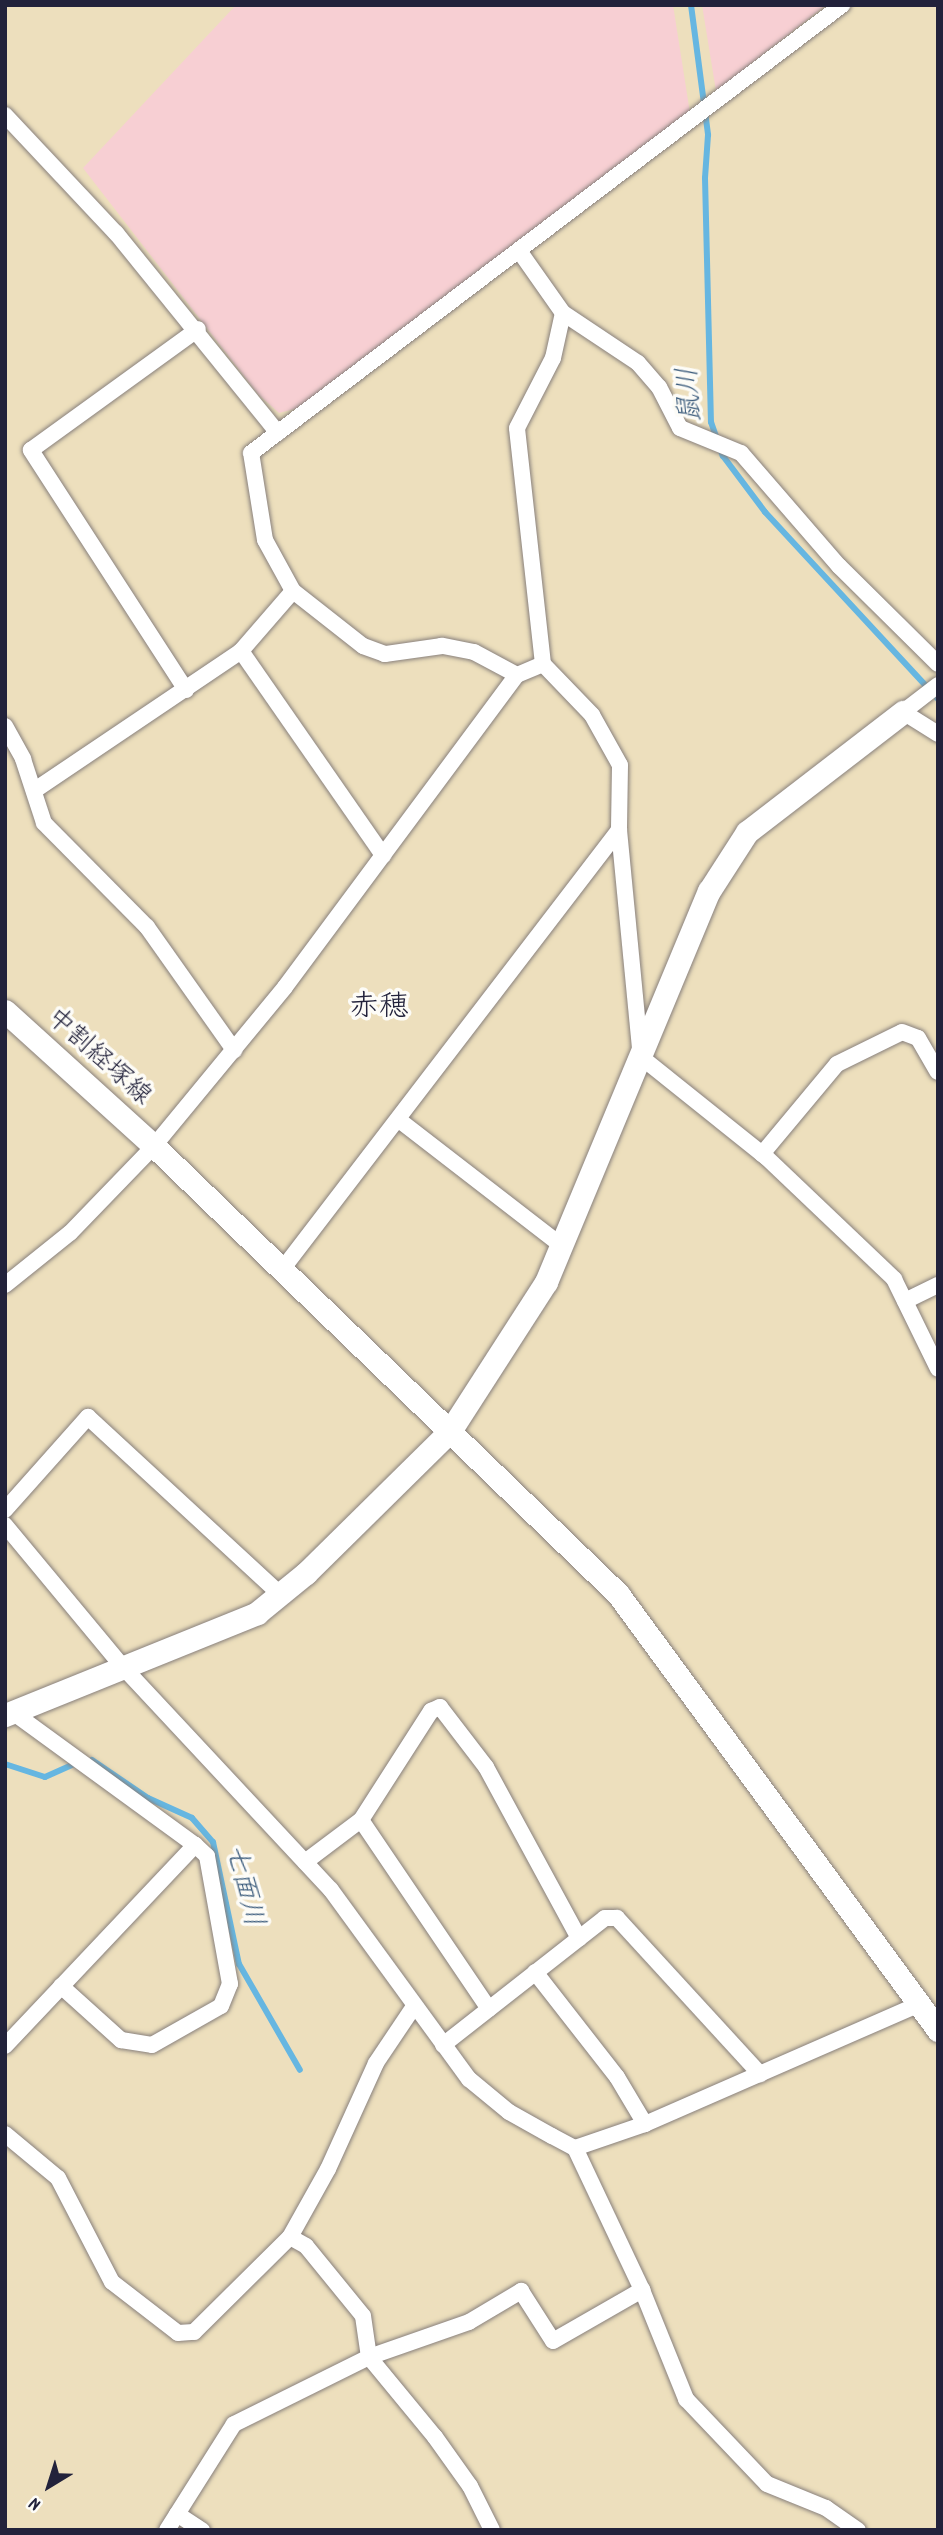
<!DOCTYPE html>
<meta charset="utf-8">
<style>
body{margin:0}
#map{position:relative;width:943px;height:2535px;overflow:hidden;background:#eddfbd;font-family:Dekko,"Klee One",sans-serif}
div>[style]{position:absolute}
.built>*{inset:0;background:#f7cfd3}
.stream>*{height:6px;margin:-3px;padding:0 3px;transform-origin:3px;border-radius:3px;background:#66b6e1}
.roads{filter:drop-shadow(0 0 2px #88807c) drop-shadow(0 0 2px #88807c)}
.street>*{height:16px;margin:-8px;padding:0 8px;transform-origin:8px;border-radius:8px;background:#fff}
.secondary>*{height:23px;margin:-11.5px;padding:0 11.5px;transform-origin:11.5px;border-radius:11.5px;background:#fff}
span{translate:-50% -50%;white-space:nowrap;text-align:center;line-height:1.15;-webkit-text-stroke:7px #fdfcf7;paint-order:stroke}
.street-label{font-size:26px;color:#22223b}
.water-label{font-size:28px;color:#3d5d7d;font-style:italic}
.quarter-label{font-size:30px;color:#22223b}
.frame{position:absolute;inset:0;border:7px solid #22223b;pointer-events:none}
.north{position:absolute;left:14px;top:2451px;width:70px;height:70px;-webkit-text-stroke:5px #fdfcf7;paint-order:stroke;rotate:218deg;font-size:19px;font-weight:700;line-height:28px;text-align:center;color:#22223b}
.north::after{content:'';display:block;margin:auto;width:24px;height:32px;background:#22223b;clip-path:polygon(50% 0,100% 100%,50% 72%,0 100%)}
</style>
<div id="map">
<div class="built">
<div style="clip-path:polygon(236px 5px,673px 5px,690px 113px,302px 407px,279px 413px,258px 394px,83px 168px)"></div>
<div style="clip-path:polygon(702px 5px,826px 5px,716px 91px)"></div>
</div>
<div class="stream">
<div style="left:691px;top:5px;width:131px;rotate:82.5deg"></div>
<div style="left:708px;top:135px;width:43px;rotate:94deg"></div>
<div style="left:705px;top:178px;width:244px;rotate:88.6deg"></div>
<div style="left:711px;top:422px;width:36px;rotate:71deg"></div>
<div style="left:723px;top:456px;width:70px;rotate:53.1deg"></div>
<div style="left:765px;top:512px;width:255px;rotate:47.2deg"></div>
<div style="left:92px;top:1760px;width:68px;rotate:34.2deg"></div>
<div style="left:148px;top:1798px;width:48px;rotate:24.4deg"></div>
<div style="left:192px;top:1818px;width:32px;rotate:49deg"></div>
<div style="left:213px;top:1842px;width:125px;rotate:78deg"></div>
<div style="left:239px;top:1964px;width:122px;rotate:60.1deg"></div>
<div style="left:5px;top:1764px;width:42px;rotate:18deg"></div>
<div style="left:45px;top:1777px;width:30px;rotate:-24deg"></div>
</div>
<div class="roads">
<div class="street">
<div style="left:5px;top:115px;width:162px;rotate:46.8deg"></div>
<div style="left:116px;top:233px;width:257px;rotate:51deg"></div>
<div style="left:520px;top:252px;width:75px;rotate:54.8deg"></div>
<div style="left:563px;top:313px;width:90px;rotate:33.7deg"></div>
<div style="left:638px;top:363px;width:32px;rotate:49deg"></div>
<div style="left:659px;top:387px;width:46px;rotate:62.9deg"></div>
<div style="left:680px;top:428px;width:66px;rotate:22.3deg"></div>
<div style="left:741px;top:453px;width:150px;rotate:49.1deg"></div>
<div style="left:839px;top:566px;width:139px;rotate:44.7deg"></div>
<div style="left:241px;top:651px;width:249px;rotate:55.2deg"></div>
<div style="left:543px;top:664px;width:237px;rotate:-96.3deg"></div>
<div style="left:517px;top:428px;width:79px;rotate:-62.8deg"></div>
<div style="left:553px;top:358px;width:46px;rotate:-77.5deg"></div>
<div style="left:517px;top:675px;width:49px;rotate:-151.9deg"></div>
<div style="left:474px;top:652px;width:33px;rotate:-169deg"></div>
<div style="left:442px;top:646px;width:58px;rotate:172deg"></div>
<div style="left:385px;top:654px;width:23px;rotate:-160deg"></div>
<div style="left:363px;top:646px;width:89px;rotate:-141.8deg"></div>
<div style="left:293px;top:591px;width:58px;rotate:-118.8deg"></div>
<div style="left:265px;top:540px;width:88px;rotate:-99.1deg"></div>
<div style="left:251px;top:453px;width:742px;rotate:-37.16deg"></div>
<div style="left:938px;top:685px;width:44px;rotate:142.4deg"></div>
<div style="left:903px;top:712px;width:41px;rotate:32.2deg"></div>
<div style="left:186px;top:690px;width:286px;rotate:-122.9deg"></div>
<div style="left:31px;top:450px;width:206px;rotate:-35.9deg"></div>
<div style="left:5px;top:726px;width:38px;rotate:61deg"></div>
<div style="left:23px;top:759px;width:67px;rotate:71.8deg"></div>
<div style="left:44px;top:823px;width:146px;rotate:45.3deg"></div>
<div style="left:147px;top:927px;width:151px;rotate:54.7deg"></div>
<div style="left:35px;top:790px;width:249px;rotate:-34deg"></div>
<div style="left:241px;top:651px;width:79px;rotate:-49.1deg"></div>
<div style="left:399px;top:1120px;width:206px;rotate:37.7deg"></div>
<div style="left:762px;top:1154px;width:117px;rotate:-50.2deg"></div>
<div style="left:837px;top:1064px;width:72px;rotate:-26.2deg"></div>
<div style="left:902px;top:1032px;width:17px;rotate:21deg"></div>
<div style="left:918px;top:1038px;width:39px;rotate:60deg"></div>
<div style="left:281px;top:1271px;width:556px;rotate:-52.53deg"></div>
<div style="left:5px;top:1285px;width:83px;rotate:-38.7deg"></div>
<div style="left:70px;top:1233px;width:121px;rotate:-46deg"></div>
<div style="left:154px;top:1146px;width:206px;rotate:-50.5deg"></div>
<div style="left:285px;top:987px;width:389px;rotate:-53.4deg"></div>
<div style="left:517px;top:675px;width:28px;rotate:-23deg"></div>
<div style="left:543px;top:664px;width:71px;rotate:46.1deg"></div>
<div style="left:592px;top:715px;width:57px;rotate:60.8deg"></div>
<div style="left:620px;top:765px;width:65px;rotate:90.9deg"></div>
<div style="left:619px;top:830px;width:228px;rotate:84.5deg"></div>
<div style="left:641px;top:1057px;width:160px;rotate:38.7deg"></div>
<div style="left:766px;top:1157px;width:177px;rotate:43.6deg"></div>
<div style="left:894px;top:1279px;width:100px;rotate:63.9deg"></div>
<div style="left:905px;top:1301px;width:37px;rotate:-26deg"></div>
<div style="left:5px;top:1510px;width:125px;rotate:-48.3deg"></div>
<div style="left:88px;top:1417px;width:261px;rotate:42.7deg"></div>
<div style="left:5px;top:1525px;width:185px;rotate:50.3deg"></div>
<div style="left:123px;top:1667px;width:305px;rotate:47deg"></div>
<div style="left:331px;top:1890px;width:234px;rotate:53.9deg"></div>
<div style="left:469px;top:2079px;width:52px;rotate:39.5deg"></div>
<div style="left:509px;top:2112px;width:49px;rotate:29.2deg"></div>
<div style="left:552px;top:2136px;width:26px;rotate:28deg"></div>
<div style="left:575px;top:2148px;width:74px;rotate:-18.9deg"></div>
<div style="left:645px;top:2124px;width:300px;rotate:-23.6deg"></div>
<div style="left:305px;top:1862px;width:70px;rotate:-36.9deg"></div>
<div style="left:535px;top:1972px;width:133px;rotate:52deg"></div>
<div style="left:617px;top:2077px;width:55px;rotate:59.2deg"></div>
<div style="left:61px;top:1986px;width:81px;rotate:42deg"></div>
<div style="left:121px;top:2040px;width:31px;rotate:9deg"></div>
<div style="left:152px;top:2045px;width:79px;rotate:-29.5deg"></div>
<div style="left:221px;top:2006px;width:24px;rotate:-68deg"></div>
<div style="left:230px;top:1984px;width:130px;rotate:-100.2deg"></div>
<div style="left:207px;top:1856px;width:16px;rotate:-137deg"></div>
<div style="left:489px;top:2009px;width:228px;rotate:-124.1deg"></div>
<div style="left:361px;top:1820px;width:130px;rotate:-57.3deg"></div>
<div style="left:431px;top:1711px;width:10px;rotate:-24deg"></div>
<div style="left:440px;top:1707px;width:76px;rotate:52.5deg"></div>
<div style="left:486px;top:1767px;width:195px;rotate:61.5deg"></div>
<div style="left:443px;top:2045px;width:206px;rotate:-38.1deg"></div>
<div style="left:605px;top:1918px;width:12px"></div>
<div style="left:617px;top:1918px;width:212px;rotate:47.5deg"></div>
<div style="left:5px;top:2046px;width:277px;rotate:-46.6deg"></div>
<div style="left:195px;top:1845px;width:228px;rotate:-143.9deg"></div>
<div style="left:5px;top:2134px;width:69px;rotate:39.7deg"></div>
<div style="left:58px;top:2178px;width:117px;rotate:62.6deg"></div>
<div style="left:112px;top:2282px;width:83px;rotate:37.7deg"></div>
<div style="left:178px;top:2333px;width:16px;rotate:-4deg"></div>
<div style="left:194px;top:2332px;width:135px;rotate:-44.7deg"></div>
<div style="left:290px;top:2237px;width:78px;rotate:-60.8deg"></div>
<div style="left:328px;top:2169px;width:116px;rotate:-65.6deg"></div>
<div style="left:376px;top:2063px;width:66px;rotate:-56.1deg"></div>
<div style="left:575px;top:2148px;width:157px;rotate:64.7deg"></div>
<div style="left:642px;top:2290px;width:118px;rotate:68deg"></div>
<div style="left:686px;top:2399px;width:117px;rotate:46.4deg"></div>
<div style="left:767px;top:2484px;width:64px;rotate:22.1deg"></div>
<div style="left:826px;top:2508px;width:39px;rotate:35deg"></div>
<div style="left:290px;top:2237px;width:18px;rotate:29deg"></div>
<div style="left:306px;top:2246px;width:90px;rotate:50.8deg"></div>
<div style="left:363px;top:2316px;width:41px;rotate:81.7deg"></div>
<div style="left:369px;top:2357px;width:104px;rotate:50.5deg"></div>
<div style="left:435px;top:2437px;width:60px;rotate:54.5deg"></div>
<div style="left:470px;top:2486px;width:49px;rotate:63.4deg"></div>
<div style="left:177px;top:2514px;width:30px;rotate:33deg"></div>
<div style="left:167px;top:2530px;width:125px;rotate:-57.7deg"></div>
<div style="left:234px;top:2424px;width:151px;rotate:-26.4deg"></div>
<div style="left:369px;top:2357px;width:106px;rotate:-19.3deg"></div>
<div style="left:469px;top:2322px;width:61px;rotate:-30.8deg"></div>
<div style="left:521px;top:2291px;width:59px;rotate:57.4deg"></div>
<div style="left:553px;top:2341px;width:103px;rotate:-29.8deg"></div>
</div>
<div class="secondary">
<div style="left:5px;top:1011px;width:201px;rotate:42.2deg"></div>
<div style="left:154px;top:1146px;width:645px;rotate:43.99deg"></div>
<div style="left:618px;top:1594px;width:541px;rotate:53.72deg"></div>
<div style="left:5px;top:1715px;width:272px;rotate:-22deg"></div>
<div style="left:257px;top:1613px;width:63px;rotate:-39.2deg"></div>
<div style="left:306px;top:1573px;width:202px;rotate:-44.6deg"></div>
<div style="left:450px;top:1431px;width:177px;rotate:-57.2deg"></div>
<div style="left:546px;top:1282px;width:424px;rotate:-67.4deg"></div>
<div style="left:709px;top:891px;width:70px;rotate:-57.2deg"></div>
<div style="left:747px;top:832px;width:197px;rotate:-37.6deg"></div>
</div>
</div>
<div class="street-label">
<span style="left:98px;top:1058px;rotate:42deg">中割経塚線</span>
</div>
<div class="water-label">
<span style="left:692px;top:395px;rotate:-94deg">鼠川</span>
<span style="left:242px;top:1886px;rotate:76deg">七面川</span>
</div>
<div class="quarter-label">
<span style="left:379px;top:1010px">赤穂</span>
</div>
<div class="frame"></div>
<div class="north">N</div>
</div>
